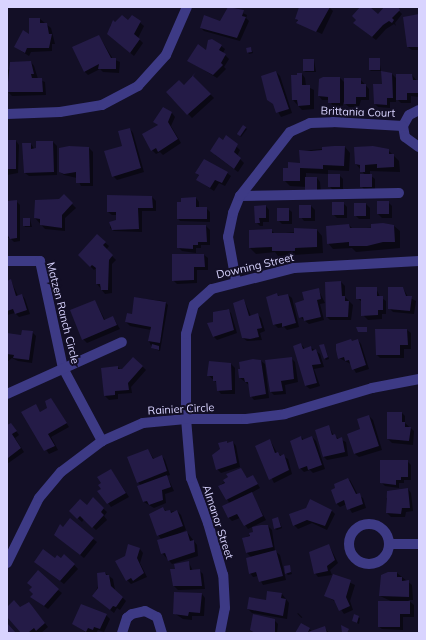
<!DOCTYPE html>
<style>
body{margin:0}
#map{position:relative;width:426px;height:640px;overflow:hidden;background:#130f26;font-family:Mulish,sans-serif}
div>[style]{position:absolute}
.shadow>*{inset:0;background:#0007;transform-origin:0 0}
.building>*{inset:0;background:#241b47;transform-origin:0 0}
.street>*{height:10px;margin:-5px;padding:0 5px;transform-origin:5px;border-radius:5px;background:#3d3a85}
.street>.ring{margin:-5px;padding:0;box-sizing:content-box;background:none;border:10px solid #3d3a85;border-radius:50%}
span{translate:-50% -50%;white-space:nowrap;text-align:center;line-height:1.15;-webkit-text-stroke:4px #130f26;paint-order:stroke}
.street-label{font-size:11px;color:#d9d4ff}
.frame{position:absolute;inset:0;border:8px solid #d9d4ff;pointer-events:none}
</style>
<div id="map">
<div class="shadow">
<div style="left:24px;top:7px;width:19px;height:1px"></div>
<div style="clip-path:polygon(229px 7px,247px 15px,246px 18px,249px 21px,240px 41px,204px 31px,201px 28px,221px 22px)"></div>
<div style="clip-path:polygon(300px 7px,329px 7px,333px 11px,322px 34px,298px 23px,296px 19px)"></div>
<div style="clip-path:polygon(361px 7px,378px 16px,385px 7px,395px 7px,402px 14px,395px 23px,396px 26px,394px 24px,386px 29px,376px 40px,358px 26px,357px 20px)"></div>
<div style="clip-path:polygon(132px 16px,144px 26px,138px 38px,143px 43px,134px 56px,112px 37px,110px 26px,113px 22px,128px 21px)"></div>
<div style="clip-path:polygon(419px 16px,419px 50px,412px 50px,408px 47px)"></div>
<div style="clip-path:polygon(40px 19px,51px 28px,55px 44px,52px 44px,52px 51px,31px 52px,29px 56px,15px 47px,30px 36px)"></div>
<div style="clip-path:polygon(99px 36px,113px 59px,120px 62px,119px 73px,103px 72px,100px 69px,88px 75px,84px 71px)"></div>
<div style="clip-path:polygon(221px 46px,225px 49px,223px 53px,229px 59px,224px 67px,226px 69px,217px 78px,189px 61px)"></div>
<div style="clip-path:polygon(251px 48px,253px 53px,249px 54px,248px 52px)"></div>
<div style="clip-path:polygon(379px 59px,381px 71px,371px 71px,370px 70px)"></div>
<div style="clip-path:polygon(314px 60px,316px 72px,306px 72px,304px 71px)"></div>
<div style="clip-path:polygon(31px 62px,34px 66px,38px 79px,45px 82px,46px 95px,12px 96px,8px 92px,7px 70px)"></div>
<div style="clip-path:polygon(276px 72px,280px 76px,292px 113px,281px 117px,274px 105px)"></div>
<div style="clip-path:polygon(302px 74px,305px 78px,306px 86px,314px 90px,314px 109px,302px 110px,293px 100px,292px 76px)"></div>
<div style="clip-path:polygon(392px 74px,397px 79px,412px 75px,419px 83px,419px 97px,411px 96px,411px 103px,401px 103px,396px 98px,396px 102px,390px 102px,390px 108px,378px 107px,375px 104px,383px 85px)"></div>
<div style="clip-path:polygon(192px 76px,214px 98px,192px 118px,167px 92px,184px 87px)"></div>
<div style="clip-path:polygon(340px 78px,345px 83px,360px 79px,369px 89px,369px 100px,361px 100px,359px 107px,349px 107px,343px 102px,343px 106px,333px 106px,329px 100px,322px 100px,319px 96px)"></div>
<div style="clip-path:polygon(172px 113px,175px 117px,171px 126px,181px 143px,163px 155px,160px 152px,156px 154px,152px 150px,159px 126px,154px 122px)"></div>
<div style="clip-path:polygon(243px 126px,247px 129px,241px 137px,239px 135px)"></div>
<div style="clip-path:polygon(130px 129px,133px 133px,144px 172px,117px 180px,113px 176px)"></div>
<div style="clip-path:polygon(226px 137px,240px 150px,237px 156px,244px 163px,238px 172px,215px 155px)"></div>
<div style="clip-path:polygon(7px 141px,16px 141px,19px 145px,18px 173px,7px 175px)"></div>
<div style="clip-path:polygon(53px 142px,57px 146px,57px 175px,29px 176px,25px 173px,31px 144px,35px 150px)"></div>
<div style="clip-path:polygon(345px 147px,350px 153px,349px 171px,328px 170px,328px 174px,306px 173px,306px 178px,317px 178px,320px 182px,321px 193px,307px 187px,290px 186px,284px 180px,289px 169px,301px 165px,300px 151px)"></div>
<div style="clip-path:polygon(89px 148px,93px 152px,93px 186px,81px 186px,77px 178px,64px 175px,60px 172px,60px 149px)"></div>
<div style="clip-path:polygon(388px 150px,399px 161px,400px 172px,370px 171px,370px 175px,375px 179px,375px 190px,365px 190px,362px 187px,365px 175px,356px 164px)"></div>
<div style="clip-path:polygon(199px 167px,227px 173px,231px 176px,225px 186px,219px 183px,214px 191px,197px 180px,199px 176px,196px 173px)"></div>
<div style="clip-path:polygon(339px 175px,343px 179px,343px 190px,333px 190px,329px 186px)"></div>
<div style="clip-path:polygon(64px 196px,76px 208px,65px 218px,65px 231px,45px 229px,35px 218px)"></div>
<div style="clip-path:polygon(152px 197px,156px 201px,156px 211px,142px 211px,142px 232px,114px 231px,110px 228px,110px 223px,117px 221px,117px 215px,112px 215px,108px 212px)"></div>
<div style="clip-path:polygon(196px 198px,199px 202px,199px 208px,206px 208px,210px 212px,210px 222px,180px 221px,177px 217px,178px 203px)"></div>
<div style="clip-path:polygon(16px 201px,20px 205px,20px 241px,14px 242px,10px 238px,7px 238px,7px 211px)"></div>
<div style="clip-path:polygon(388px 202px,392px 206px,392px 218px,382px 218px,378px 214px)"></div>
<div style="clip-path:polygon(343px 203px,347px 207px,347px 218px,337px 218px,333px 214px)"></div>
<div style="clip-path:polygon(366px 204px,370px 208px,370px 219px,359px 219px,356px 216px)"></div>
<div style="clip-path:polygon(266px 206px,269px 210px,269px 222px,263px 222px,263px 226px,260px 226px,256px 222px)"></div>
<div style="clip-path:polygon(311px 206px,315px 210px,315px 221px,304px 221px,301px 217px)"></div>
<div style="clip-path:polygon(288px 209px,292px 212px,292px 224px,282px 224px,278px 220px)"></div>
<div style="clip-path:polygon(30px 219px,32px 227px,25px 227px,24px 225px)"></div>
<div style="clip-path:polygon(349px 225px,353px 229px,394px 226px,400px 231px,400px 248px,356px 252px,352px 248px,333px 249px,328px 243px)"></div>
<div style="clip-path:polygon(206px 226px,210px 230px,210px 245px,201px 245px,201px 248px,196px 248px,196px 253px,182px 251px,178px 247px)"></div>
<div style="clip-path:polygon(271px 230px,275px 234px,317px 230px,322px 236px,323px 253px,278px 256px,275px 252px,256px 254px,250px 248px,250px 231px)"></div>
<div style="clip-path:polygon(97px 236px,109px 246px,106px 250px,116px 260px,112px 264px,112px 293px,105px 294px,97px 284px,97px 267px,94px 270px,80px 256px)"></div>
<div style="clip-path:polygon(204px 255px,208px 258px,208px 270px,197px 270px,197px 283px,177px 284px,173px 280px)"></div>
<div style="clip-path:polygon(11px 281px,18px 296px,22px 295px,25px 299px,30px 314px,19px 317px,15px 313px,7px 315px,7px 282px)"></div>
<div style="clip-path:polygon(341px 282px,345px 286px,345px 297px,353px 305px,351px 320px,330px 320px,327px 317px)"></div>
<div style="clip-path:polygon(376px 288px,380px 297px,386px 301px,386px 314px,382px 314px,382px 319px,368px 320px,364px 316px,362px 302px,357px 298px)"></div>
<div style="clip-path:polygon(403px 288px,408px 297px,416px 301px,414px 314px,393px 312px,389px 308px)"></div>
<div style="clip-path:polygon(318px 289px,325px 303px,320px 304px,324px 320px,309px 324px,300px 317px,305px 301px)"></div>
<div style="clip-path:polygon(277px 294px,280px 297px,288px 295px,292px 298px,299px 327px,287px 330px,284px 327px,278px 328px,274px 324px)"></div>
<div style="clip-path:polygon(135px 298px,164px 301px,168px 305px,160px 351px,152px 348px,149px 341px,151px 330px,130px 326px,126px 322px,133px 315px)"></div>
<div style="clip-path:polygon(244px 300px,251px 316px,258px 315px,261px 318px,265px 331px,260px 333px,262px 340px,247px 341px,243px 338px)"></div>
<div style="clip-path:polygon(95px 301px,105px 320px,113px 317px,120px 329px,87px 343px,83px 339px)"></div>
<div style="clip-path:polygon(227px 309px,231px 313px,237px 333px,217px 340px,214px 337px,214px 313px)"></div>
<div style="clip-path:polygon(376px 330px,407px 330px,411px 333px,411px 349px,404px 349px,404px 358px,380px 358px,376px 354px)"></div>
<div style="clip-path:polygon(32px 332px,36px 336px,32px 363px,18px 361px,12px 358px,7px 362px,7px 339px)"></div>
<div style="clip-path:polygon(358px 340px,361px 344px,369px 369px,356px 373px,351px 364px,339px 358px)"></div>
<div style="clip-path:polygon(301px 344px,305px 349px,310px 347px,320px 354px,324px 367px,314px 369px,320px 386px,310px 389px,306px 386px)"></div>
<div style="clip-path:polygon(324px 345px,329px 359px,326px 360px,324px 358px)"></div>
<div style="clip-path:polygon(291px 358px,295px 362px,298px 382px,285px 385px,286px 394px,274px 395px,271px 392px)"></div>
<div style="clip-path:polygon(261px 361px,265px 364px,269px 398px,254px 400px,251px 396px,249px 385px,240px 378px)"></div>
<div style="clip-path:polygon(210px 362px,231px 364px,235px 368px,235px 394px,221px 394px,218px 390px,218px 384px,208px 375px)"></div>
<div style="clip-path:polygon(142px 366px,146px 370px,131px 387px,132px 393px,118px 394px,118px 399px,109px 400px,105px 396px,118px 367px,121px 370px)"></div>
<div style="clip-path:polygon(51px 399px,69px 427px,51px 437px,58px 450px,49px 454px,22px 413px,36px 406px,41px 413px,49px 409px)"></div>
<div style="clip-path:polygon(402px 413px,405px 416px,405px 423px,414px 431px,413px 445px,392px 443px,388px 439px)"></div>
<div style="clip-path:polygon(369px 416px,373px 420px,382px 450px,359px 457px,355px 454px,361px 429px)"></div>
<div style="clip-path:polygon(11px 424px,19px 435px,15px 438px,24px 452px,7px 464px,7px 426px)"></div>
<div style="clip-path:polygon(329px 427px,334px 436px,346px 442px,348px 456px,327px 460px,323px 456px)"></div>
<div style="clip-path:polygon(301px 437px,304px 440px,312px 437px,316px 441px,325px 469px,313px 473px,310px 470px,304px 472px,300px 468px)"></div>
<div style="clip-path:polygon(270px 440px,277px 453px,288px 459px,292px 474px,274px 483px,256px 447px)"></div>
<div style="clip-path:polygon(233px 442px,236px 446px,240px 467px,221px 473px,217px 469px)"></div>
<div style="clip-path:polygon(148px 450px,154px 459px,162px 456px,165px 460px,170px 475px,167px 476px,174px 491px,165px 494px,166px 503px,154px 508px,144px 502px,141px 486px,138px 482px)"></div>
<div style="clip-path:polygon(407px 461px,411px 465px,411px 480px,404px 480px,404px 483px,399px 483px,399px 488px,385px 486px,381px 482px)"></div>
<div style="clip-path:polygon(111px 470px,129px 497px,111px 507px,108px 503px)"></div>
<div style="clip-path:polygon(241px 470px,248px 479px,253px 476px,260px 488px,251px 493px,266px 520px,248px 529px,240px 518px,232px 521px,229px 518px,230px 504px,219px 486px)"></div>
<div style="clip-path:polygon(350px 480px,358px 495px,363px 498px,366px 508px,352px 513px,347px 504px,340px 507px,337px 504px,332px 490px,337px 489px,335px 484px)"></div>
<div style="clip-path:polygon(408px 489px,411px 493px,413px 511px,406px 512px,405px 517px,391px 517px,387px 513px,386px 498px)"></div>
<div style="clip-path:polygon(93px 499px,107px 512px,104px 516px,107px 520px,96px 530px,84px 519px,82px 522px,70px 511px,87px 507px)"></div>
<div style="clip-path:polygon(163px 508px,167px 512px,177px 511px,181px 515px,186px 530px,174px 536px,187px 532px,197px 545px,198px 556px,172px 564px,162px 553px,162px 540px,158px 535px)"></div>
<div style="clip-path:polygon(306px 509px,331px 510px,335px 514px,327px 530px,312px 523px,298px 529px,294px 525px)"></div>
<div style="clip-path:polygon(278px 518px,282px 528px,277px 530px,275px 529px)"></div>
<div style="clip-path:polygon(268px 526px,272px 530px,275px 551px,280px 555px,286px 580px,263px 585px,258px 576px,253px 577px,250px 573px,252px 558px,247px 553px,244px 538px)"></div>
<div style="clip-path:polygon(59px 538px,93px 539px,97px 542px,84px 558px)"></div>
<div style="clip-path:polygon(329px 545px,338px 563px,330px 570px,332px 575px,318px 577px,315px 573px)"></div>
<div style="clip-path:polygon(140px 549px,143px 553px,140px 563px,147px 577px,131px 584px,127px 580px)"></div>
<div style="clip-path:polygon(65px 555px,78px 569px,64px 584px,35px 562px,61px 560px)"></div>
<div style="clip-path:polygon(189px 563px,193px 571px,199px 570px,203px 574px,205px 589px,178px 590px,174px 586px,176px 570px)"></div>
<div style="clip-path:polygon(289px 566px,292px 574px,288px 575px,286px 573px)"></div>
<div style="clip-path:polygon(105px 573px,113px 579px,115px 590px,126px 601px,120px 610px,117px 608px,114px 613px,93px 596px)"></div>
<div style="clip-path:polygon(397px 573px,412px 585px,413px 600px,408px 600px,414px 605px,414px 617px,403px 617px,403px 630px,382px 629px,378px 626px,379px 602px,393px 602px,380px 596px,382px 576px)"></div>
<div style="clip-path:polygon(334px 575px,355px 585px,350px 601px,353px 610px,344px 614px,336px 602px,326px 596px)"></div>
<div style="clip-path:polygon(58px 590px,62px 593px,48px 609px,32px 597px)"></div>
<div style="clip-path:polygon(202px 594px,205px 598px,204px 616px,192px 616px,192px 620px,183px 619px,174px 613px)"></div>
<div style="clip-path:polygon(282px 594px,289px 603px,287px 619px,252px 613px,248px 609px)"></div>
<div style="clip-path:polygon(29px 603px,48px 627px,41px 633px,22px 633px,7px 615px,7px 609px,21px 608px)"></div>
<div style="left:298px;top:613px;width:6px;height:1px;rotate:45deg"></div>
<div style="clip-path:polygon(106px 615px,110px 619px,104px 632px,98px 630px,96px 633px,87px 633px,73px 624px)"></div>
<div style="clip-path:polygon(354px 616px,360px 618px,359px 624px,353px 621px)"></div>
<div style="clip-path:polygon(274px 620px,278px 624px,277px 633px,254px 633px,252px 630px)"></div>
<div style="clip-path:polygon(324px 627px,329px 633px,297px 633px,309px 629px,312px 631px)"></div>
</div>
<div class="building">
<div style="clip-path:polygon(228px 7px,244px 10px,242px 16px,246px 17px,237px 38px,200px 28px,204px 15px,220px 21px)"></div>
<div style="clip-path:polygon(299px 7px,330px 7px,316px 32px,296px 23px,298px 20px,295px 19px)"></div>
<div style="clip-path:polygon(360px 7px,370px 7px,378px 14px,384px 7px,398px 7px,400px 10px,392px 18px,394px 20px,392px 23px,389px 21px,383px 25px,372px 37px,353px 23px,356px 20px,352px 16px)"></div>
<div style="clip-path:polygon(419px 14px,419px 47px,407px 47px,403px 17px)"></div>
<div style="clip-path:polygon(122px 15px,128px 20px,132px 15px,141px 21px,134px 34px,140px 39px,130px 53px,107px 34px,113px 20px,115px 22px)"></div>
<div style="clip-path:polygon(29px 18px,40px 18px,40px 23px,47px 23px,49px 34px,52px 34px,49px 48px,27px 48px,25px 53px,14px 47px,23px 30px,29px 34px)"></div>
<div style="clip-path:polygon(99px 35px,111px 58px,116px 58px,116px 69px,98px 69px,99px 64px,84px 72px,72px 47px)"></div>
<div style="clip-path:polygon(212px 39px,222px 45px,219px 50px,226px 54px,221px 63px,223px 65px,213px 75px,187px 61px,198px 44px,206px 50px,208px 40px)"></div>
<div style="left:251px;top:47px;width:5px;height:5px;rotate:79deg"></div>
<div style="left:380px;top:58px;width:12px;height:11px;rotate:90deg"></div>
<div style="left:303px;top:59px;width:11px;height:12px"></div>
<div style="clip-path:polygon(31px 61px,34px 74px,31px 74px,32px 78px,42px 78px,43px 92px,7px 92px,10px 62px)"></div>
<div style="clip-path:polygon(276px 71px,289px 109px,276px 113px,273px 104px,267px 100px,261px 76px)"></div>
<div style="clip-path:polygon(381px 71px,392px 73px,393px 98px,387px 98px,387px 105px,374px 104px,373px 84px,382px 84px)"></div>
<div style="clip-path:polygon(196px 72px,193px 76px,211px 94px,187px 115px,166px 92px,179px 80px,184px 85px)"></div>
<div style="clip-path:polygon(297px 73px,302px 73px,302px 85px,310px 85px,310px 105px,298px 106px,297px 100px,292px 100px,291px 75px,297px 75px)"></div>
<div style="clip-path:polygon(396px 74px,412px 74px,413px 80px,418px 80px,418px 93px,407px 93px,407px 100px,396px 100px)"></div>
<div style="clip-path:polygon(323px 77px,340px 77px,340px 103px,328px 103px,328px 97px,318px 96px,319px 79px)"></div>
<div style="clip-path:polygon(344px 78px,361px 78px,361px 84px,366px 84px,366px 97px,356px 97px,356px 104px,344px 104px)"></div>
<div style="clip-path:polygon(163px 107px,172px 112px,168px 122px,178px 139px,158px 152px,156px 148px,151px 151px,142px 134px,158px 125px,153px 122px)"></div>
<div style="left:243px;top:125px;width:4px;height:11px;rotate:34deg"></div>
<div style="clip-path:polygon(130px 128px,141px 168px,112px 177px,104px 151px,122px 146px,118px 131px)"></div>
<div style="clip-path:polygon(226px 135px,238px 144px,234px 152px,241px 158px,234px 169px,210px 151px,219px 137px,223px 140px)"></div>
<div style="left:7px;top:140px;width:9px;height:29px"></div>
<div style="clip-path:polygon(36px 141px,53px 141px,54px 172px,24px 173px,22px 143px,31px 143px,31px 149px,36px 148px)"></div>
<div style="clip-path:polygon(69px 146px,89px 147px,90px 183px,76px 183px,76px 172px,64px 174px,59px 172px,59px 148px)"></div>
<div style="clip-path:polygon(334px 146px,345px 146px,344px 166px,323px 165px,323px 169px,300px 168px,300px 181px,283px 181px,283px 168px,288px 168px,288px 162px,300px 163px,299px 150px,311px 151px,322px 150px,322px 147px)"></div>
<div style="clip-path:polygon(373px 146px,389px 149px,389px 154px,394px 154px,394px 167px,377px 168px,377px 164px,365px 165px,365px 172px,360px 172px,360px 165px,355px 164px,354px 147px)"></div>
<div style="clip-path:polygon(204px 159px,228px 172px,222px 183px,215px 180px,210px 188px,196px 180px,199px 175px,195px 173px)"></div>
<div style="left:328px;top:174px;width:12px;height:13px"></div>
<div style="left:360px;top:174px;width:12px;height:13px"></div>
<div style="left:305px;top:177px;width:12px;height:13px"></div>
<div style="clip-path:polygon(64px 194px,73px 203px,62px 215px,62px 228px,40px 225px,40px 219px,34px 218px,35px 200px,59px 199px)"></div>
<div style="clip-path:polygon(107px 195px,152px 196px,153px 208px,138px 208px,139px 229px,112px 230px,109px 222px,116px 220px,116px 212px,107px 212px)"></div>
<div style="clip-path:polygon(196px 197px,196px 207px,207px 207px,207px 219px,177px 219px,177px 202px,181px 202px,181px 198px)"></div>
<div style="clip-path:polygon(17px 200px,17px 238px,10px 239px,7px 234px,7px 201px)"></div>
<div style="left:377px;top:201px;width:12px;height:13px"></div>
<div style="left:332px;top:202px;width:12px;height:13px"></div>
<div style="left:354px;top:203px;width:12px;height:13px"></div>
<div style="clip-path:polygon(266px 205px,266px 218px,259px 218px,260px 223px,255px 223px,254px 206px)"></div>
<div style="left:299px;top:205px;width:12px;height:13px"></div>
<div style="left:277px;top:208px;width:12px;height:13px"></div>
<div style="left:23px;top:218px;width:7px;height:8px"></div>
<div style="clip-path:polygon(383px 223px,394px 225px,395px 242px,383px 242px,367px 246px,349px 246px,349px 242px,327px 244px,326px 226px,349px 224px,350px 228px,371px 228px,371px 224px)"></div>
<div style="clip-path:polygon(177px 225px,206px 225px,207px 242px,198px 242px,198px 245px,193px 245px,193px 249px,177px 248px)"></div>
<div style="clip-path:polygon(294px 228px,317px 229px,317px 247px,295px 248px,295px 251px,272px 251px,272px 247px,249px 248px,249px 230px,272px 229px,272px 233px,294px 233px)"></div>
<div style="clip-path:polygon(97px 234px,106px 242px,103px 245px,113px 255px,109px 260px,108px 290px,101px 290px,100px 284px,96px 284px,96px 268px,92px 265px,90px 267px,78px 255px)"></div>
<div style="clip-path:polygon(172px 254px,204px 254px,205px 267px,194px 267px,194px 280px,172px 281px)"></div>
<div style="clip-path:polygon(11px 279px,16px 296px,22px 294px,27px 310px,15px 314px,13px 309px,7px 311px,7px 281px)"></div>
<div style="clip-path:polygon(341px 281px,342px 296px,345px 296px,345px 301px,349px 301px,348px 317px,326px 317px,325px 282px)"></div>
<div style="clip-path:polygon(356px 287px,377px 287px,377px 296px,383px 296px,383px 310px,378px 310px,378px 315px,361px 316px,361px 299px,356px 299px)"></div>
<div style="clip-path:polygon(388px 287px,403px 287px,406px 296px,412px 296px,410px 311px,388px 309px)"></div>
<div style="clip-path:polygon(319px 288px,321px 299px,317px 300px,321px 317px,304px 321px,303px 317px,299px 318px,295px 303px,304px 300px,302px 292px)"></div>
<div style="clip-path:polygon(277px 293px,278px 296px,288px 294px,296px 323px,282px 327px,282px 323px,273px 325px,266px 297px)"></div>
<div style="clip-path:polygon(134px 297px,166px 302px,160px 343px,148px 341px,151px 327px,125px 322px,127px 313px,132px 314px)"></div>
<div style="clip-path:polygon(244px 299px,249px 316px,258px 313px,262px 328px,257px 329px,259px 337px,250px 339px,242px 338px,233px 303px)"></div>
<div style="clip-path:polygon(95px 300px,104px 320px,113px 316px,117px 325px,82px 340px,70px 310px)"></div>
<div style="clip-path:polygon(229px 309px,234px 330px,213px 337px,207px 323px,213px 322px,213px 312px)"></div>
<div style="clip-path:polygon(356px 327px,367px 327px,367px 332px,358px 332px)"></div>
<div style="clip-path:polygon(375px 329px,407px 329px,408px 345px,400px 345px,400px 355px,376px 355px)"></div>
<div style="clip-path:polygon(22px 330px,33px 331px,29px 360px,13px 358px,14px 355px,7px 354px,7px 333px,21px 335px)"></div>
<div style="clip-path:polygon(351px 339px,352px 341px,358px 339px,366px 365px,352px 370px,349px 360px,345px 361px,344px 357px,338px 359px,336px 350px,336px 344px)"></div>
<div style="clip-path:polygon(301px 343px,303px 349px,311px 346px,312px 351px,316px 349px,321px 364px,312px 365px,317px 383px,305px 386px,293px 346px)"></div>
<div style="clip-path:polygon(152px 344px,159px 346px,159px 350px,151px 348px)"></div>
<div style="clip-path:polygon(324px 344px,328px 357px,324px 359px,319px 345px)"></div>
<div style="clip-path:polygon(133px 357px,143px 366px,128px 383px,129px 390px,115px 391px,115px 395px,104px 396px,101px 368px,118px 366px,118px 369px,122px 369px)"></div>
<div style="clip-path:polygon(292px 357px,294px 379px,281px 381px,283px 391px,270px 392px,265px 360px)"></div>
<div style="clip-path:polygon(253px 359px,261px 360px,266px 394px,250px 397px,248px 382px,245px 382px,244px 378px,239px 378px,238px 369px,240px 369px,239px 362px)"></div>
<div style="clip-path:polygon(209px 361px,231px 363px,232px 390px,217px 391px,216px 381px,213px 381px,213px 376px,207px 376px)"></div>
<div style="clip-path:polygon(51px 398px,67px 423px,48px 434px,55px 446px,44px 451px,21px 412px,36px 404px,40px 412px,47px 408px,45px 401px)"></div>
<div style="clip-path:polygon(387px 412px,402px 412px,402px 422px,405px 422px,405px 427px,411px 427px,409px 441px,387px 439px)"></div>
<div style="clip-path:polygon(369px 415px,379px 446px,354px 454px,347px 434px,360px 429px,357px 419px)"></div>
<div style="clip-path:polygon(11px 423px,17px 431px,12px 434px,21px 448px,8px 458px,7px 425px)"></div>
<div style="clip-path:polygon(329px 425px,332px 435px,335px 434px,337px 439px,342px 437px,345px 452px,323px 457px,315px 430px)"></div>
<div style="clip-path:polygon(301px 436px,302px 440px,312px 436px,322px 465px,308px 470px,307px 466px,299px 469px,290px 441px)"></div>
<div style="clip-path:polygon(270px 439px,275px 453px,278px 452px,280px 456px,284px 454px,289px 470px,269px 480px,255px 446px)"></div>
<div style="clip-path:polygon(227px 441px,227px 443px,233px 441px,237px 463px,216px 470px,212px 455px,220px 449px,218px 443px)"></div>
<div style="clip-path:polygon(148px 449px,153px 459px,162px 455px,167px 471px,137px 483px,127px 457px)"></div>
<div style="clip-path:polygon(380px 460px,408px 460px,408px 477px,401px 477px,401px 480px,396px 480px,396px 485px,380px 483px)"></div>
<div style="clip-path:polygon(241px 468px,247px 478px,253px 475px,258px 484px,226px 500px,218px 486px,225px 483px,223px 480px,228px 477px,226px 474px)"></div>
<div style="clip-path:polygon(111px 469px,126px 493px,107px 504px,97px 491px,101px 489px,98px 485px,101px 483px,97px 477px)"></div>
<div style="clip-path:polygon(167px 475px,171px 487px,162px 490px,163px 500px,149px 505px,147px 501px,143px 502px,137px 486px)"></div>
<div style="clip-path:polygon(348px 478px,356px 494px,360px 493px,363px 504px,347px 510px,344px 500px,336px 504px,331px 490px,335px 488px,334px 484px)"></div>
<div style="clip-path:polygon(408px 488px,410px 508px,402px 508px,401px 514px,386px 513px,387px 491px)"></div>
<div style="clip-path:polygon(252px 492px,263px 516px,244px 526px,237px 514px,228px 518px,222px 506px)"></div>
<div style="clip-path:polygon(93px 497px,104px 508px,101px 512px,104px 515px,92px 528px,80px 516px,77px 519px,69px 511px,80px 499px,87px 505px)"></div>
<div style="clip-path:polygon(310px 499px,332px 510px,325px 526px,307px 520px,293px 526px,289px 514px,306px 508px)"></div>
<div style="clip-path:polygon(163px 507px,165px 511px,170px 510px,171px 513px,177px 510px,183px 526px,157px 536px,149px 514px)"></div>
<div style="clip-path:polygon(278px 517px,281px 527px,274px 529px,272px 519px)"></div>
<div style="clip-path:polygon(70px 518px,94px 538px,80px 555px,54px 535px,60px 524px,63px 527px)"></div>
<div style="clip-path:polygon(261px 525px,268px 525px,273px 547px,246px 553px,242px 538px,250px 536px,249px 533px,253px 532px,252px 527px)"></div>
<div style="clip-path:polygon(187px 531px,190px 541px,194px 540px,195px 552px,168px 561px,165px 553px,161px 554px,157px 540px)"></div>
<div style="clip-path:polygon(128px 544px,140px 548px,137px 558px,144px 573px,133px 581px,131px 578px,126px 581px,115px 561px,125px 556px)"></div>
<div style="clip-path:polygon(329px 544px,335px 560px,327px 566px,328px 571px,314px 574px,309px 552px)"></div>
<div style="clip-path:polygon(43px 549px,55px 558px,57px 555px,61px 558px,64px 554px,75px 564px,60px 581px,34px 562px)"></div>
<div style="clip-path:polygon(276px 550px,283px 576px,259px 582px,256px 572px,249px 574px,246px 558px)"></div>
<div style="clip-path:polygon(189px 561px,190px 570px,200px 569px,202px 586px,173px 586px,170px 569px,175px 569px,174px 564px)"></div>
<div style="clip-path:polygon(290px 565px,291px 572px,285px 574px,284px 566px)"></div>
<div style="clip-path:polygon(38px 570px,59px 589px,44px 606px,30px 597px,33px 594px,29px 590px,32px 587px,27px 583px)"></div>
<div style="clip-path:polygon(105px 572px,106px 575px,109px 575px,111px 586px,123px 597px,116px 607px,113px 606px,110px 610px,92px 596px,98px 588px,97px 573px)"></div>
<div style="clip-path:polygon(388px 572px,397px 572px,397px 577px,402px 577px,402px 581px,409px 580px,409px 597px,379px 596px,381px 575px)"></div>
<div style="clip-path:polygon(333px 574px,351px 580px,346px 597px,350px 606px,339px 611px,334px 600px,324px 596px)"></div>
<div style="clip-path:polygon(267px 591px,282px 593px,281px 598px,286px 599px,283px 616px,247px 609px,249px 597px,266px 600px)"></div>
<div style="clip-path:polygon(174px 592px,202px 593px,200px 613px,189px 612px,188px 616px,173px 614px)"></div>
<div style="clip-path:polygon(14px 600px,20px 607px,29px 602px,45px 623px,36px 631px,34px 628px,29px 632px,21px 633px,7px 617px,7px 607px)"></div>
<div style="clip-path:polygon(378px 601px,410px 601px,410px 614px,400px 614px,400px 627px,378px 627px)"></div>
<div style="clip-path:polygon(81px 604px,107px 614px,100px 629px,94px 627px,93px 630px,88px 628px,86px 632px,72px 624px)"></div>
<div style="clip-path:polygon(253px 614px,275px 619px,275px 633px,255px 633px,250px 630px)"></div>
<div style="clip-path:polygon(354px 614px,359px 616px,357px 623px,352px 621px)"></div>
<div style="clip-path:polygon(7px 623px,16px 633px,7px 633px)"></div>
<div style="clip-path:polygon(301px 623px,310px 628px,308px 632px,325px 626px,327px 633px,295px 633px)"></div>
<div style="clip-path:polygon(341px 625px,349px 629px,347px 633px,342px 633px)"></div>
</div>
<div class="street">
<div style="left:419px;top:110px;width:11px;rotate:153deg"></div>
<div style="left:409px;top:115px;width:13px;rotate:119deg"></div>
<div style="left:403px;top:126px;width:11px;rotate:80deg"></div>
<div style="left:405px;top:137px;width:17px;rotate:36deg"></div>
<div style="left:7px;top:114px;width:53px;rotate:-2.2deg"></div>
<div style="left:60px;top:112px;width:43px;rotate:-9.5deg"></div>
<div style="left:102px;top:105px;width:41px;rotate:-27.8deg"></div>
<div style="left:138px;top:86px;width:42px;rotate:-47.9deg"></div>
<div style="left:166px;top:55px;width:52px;rotate:-66.4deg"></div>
<div style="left:240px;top:196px;width:159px;rotate:-1.1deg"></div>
<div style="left:7px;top:261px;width:33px"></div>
<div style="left:40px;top:261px;width:109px;rotate:77.9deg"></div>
<div style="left:63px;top:368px;width:83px;rotate:61.9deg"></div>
<div style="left:236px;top:281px;width:45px;rotate:-100.3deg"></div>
<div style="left:228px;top:237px;width:25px;rotate:-78deg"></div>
<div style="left:233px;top:213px;width:18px;rotate:-68deg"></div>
<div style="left:240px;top:196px;width:81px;rotate:-52deg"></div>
<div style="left:290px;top:132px;width:22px;rotate:-24deg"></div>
<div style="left:310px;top:123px;width:23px;rotate:-2deg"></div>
<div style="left:333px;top:122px;width:70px;rotate:3.3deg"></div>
<div style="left:7px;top:394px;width:126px;rotate:-24.3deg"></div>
<div class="ring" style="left:349px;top:524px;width:30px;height:30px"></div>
<div style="left:389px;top:544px;width:30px"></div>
<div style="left:7px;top:563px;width:72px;rotate:-63.8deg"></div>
<div style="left:39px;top:498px;width:34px;rotate:-50deg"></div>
<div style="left:61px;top:472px;width:51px;rotate:-37.1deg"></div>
<div style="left:102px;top:441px;width:45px;rotate:-23.7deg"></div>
<div style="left:143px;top:423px;width:43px;rotate:-5.3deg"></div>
<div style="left:186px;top:419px;width:60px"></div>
<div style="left:246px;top:419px;width:39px;rotate:-7deg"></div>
<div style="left:285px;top:414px;width:91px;rotate:-16.6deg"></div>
<div style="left:372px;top:388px;width:48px;rotate:-10.8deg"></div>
<div style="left:122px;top:633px;width:16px;rotate:-72deg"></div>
<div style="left:127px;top:618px;width:6px;rotate:-39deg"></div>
<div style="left:132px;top:614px;width:13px;rotate:-13deg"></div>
<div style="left:145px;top:611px;width:13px;rotate:27deg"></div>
<div style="left:157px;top:617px;width:17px;rotate:73deg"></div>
<div style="left:220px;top:633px;width:25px;rotate:-79deg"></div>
<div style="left:225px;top:608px;width:33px;rotate:-93deg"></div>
<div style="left:223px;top:575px;width:54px;rotate:-106.1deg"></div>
<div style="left:208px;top:523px;width:48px;rotate:-110.7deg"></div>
<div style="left:191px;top:478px;width:59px;rotate:-94.8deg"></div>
<div style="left:186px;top:419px;width:85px;rotate:-90deg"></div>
<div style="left:186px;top:334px;width:30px;rotate:-75deg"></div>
<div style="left:194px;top:305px;width:24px;rotate:-42deg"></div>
<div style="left:212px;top:289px;width:85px;rotate:-14.4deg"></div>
<div style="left:294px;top:268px;width:125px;rotate:-3.2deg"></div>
</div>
<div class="street-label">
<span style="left:358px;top:112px;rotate:2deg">Brittania Court</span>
<span style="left:255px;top:266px;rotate:-13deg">Downing Street</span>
<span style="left:63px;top:313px;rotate:76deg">Matzen Ranch Circle</span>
<span style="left:181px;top:409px;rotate:-3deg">Rainier Circle</span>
<span style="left:218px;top:522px;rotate:72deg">Almanor Street</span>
</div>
<div class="frame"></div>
</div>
